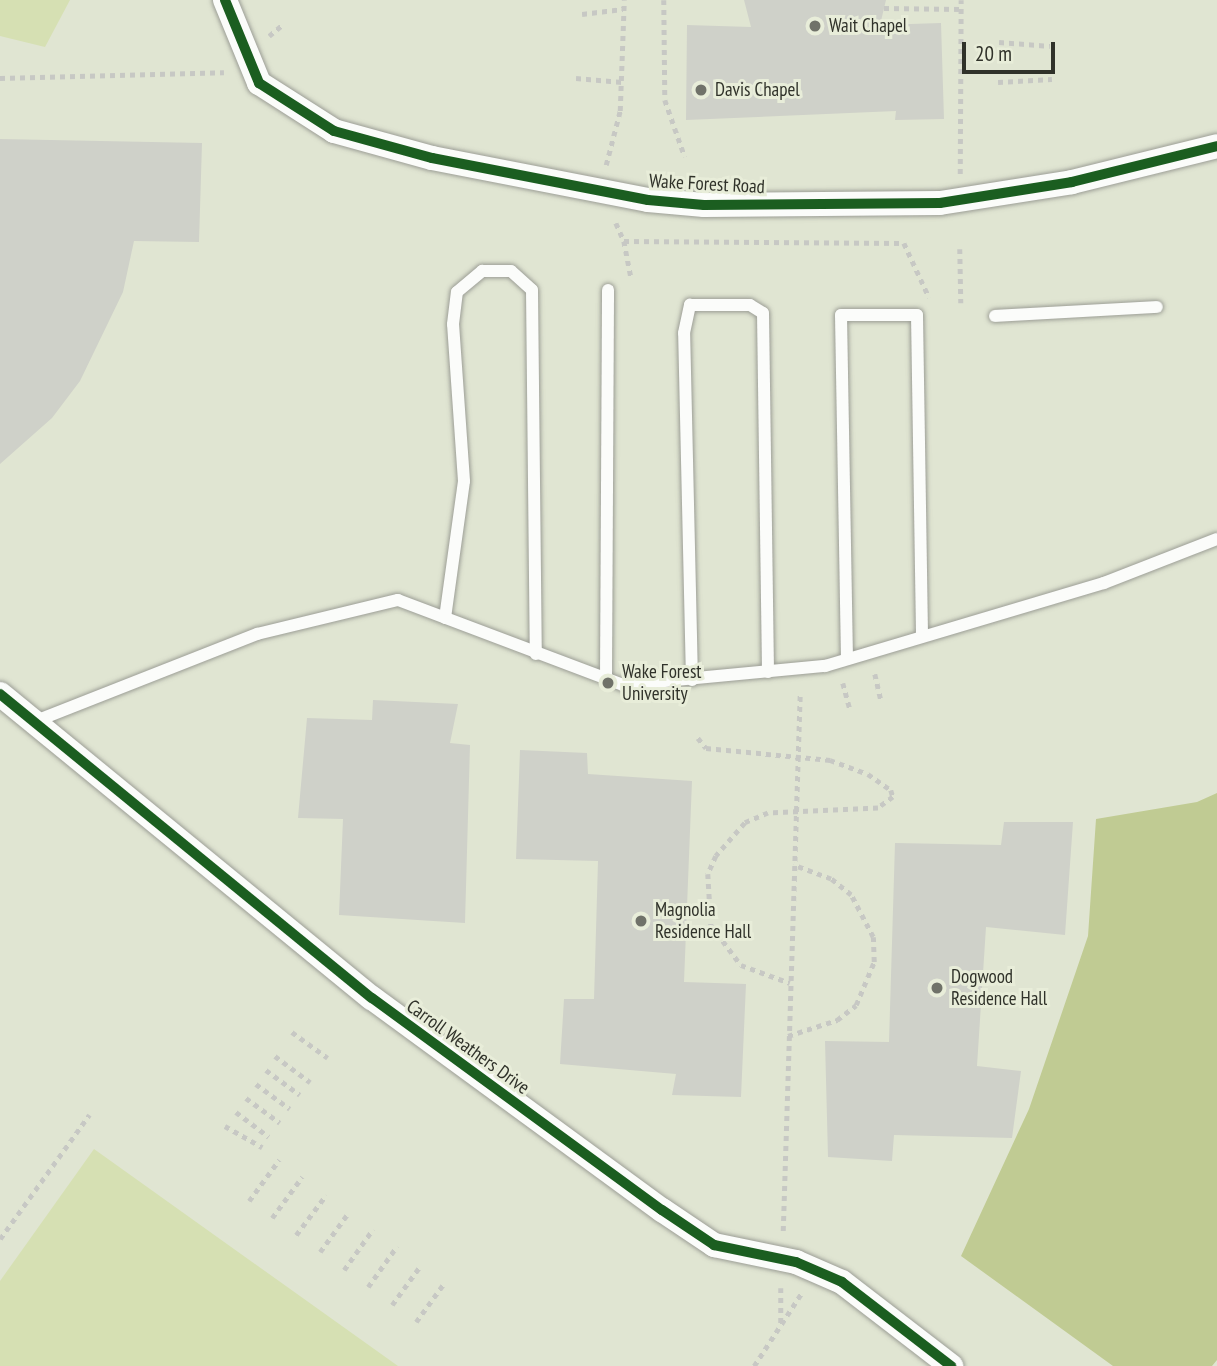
<!DOCTYPE html>
<style>
body{margin:0}
#map{position:relative;width:1217px;height:1366px;overflow:hidden;background:#e6e8de;font-family:"PT Sans Narrow",sans-serif}
div>[style]{position:absolute}
.built>*{inset:0;background:#e0e5d2;transform-origin:0 0}
.green>*{inset:0;background:#d6e0b3}
.forest>*{inset:0;background:#c0cb93}
.building>*{inset:0;background:#cfd1c9}
.path>*{height:4.5px;margin-top:-2.25px;transform-origin:0;background:repeating-linear-gradient(90deg,#c7c8c4 0 5px,transparent 0 10px)}
.roads{filter:drop-shadow(0 0 2px #9c9e96) drop-shadow(0 0 2px #9c9e96)}
.lane>*{height:12px;margin:-6px;padding:0 6px;transform-origin:6px;border-radius:6px;background:#fbfcfa}
.street>*{height:24px;margin:-12px;padding:0 12px;transform-origin:12px;border-radius:12px;background:#fbfcfa}
.cycleway>*{height:10px;margin:-5px;padding:0 5px;transform-origin:5px;border-radius:5px;background:#1b5e20}
.dots>*{width:19px;height:19px;translate:-50% -50%;box-sizing:border-box;border:4px solid #e8edd9;border-radius:50%}
span{translate:-50% -50%;white-space:nowrap;text-align:center;line-height:1.15;-webkit-text-stroke:6px #e8edd9;paint-order:stroke}
.poi-label{font-size:19px;color:#30322a}
.left{translate:0 -50%;text-align:left}
.street-label{font-size:19px;color:#30322a}
.scale{position:absolute;left:962px;top:42px;width:93px;height:32px;box-sizing:border-box;border:4px solid #30322a;border-top:0;padding-left:9px;font-size:21px;line-height:24px;white-space:nowrap;color:#30322a;-webkit-text-stroke:5px #e8edd9;paint-order:stroke}
</style>
<div id="map">
<div class="built">
<div style="left:0;top:0;width:1217px;height:1366px"></div>
</div>
<div class="green">
<div style="clip-path:polygon(0 0,70px 0,45px 47px,0 36px)"></div>
<div style="clip-path:polygon(94px 1149px,398px 1366px,0 1366px,0 1281px)"></div>
</div>
<div class="forest">
<div style="clip-path:polygon(1217px 793px,1217px 1360px,1212px 1366px,1113px 1366px,961px 1256px,1029px 1109px,1088px 936px,1096px 819px,1197px 802px)"></div>
</div>
<div class="building">
<div style="clip-path:polygon(744px 0,886px 0,880px 25px,941px 23px,944px 119px,895px 120px,896px 111px,686px 120px,687px 25px,751px 27px)"></div>
<div style="clip-path:polygon(0 139px,202px 143px,199px 242px,134px 241px,123px 292px,80px 381px,52px 418px,0 464px)"></div>
<div style="clip-path:polygon(373px 700px,458px 704px,450px 743px,470px 745px,465px 923px,339px 915px,343px 819px,298px 818px,307px 718px,372px 720px)"></div>
<div style="clip-path:polygon(520px 750px,587px 753px,588px 774px,692px 781px,684px 982px,746px 984px,741px 1097px,672px 1095px,676px 1074px,560px 1064px,564px 999px,594px 999px,598px 861px,516px 859px)"></div>
<div style="clip-path:polygon(1004px 822px,1073px 822px,1065px 935px,986px 927px,977px 1066px,1021px 1071px,1012px 1138px,894px 1135px,892px 1161px,828px 1157px,825px 1041px,889px 1042px,895px 843px,1001px 845px)"></div>
</div>
<div class="path">
<div style="left:664px;top:0;width:100px;rotate:89.4deg"></div>
<div style="left:665px;top:100px;width:60px;rotate:70.7deg"></div>
<div style="left:884px;top:8px;width:77px;rotate:0.7deg"></div>
<div style="left:582px;top:14px;width:41px;rotate:-7deg"></div>
<div style="left:269px;top:36px;width:17px;rotate:-40deg"></div>
<div style="left:999px;top:42px;width:51px;rotate:4.5deg"></div>
<div style="left:0;top:78px;width:224px;rotate:-1.5deg"></div>
<div style="left:576px;top:78px;width:46px;rotate:5deg"></div>
<div style="left:998px;top:82px;width:54px;rotate:-3.2deg"></div>
<div style="left:606px;top:165px;width:56px;rotate:-75.5deg"></div>
<div style="left:620px;top:111px;width:111px;rotate:-87.9deg"></div>
<div style="left:960px;top:174px;width:174px;rotate:-89.7deg"></div>
<div style="left:616px;top:223px;width:20px;rotate:66deg"></div>
<div style="left:624px;top:241px;width:280px;rotate:0.4deg"></div>
<div style="left:904px;top:243px;width:60px;rotate:65.2deg"></div>
<div style="left:624px;top:241px;width:38px;rotate:79deg"></div>
<div style="left:960px;top:249px;width:54px;rotate:88.9deg"></div>
<div style="left:875px;top:674px;width:28px;rotate:77deg"></div>
<div style="left:843px;top:683px;width:27px;rotate:75deg"></div>
<div style="left:698px;top:738px;width:13px;rotate:51deg"></div>
<div style="left:706px;top:748px;width:125px;rotate:5.5deg"></div>
<div style="left:830px;top:760px;width:40px;rotate:20.2deg"></div>
<div style="left:868px;top:774px;width:28px;rotate:35deg"></div>
<div style="left:891px;top:790px;width:7px;rotate:74deg"></div>
<div style="left:893px;top:797px;width:19px;rotate:144deg"></div>
<div style="left:878px;top:808px;width:110px;rotate:177.4deg"></div>
<div style="left:768px;top:813px;width:25px;rotate:157deg"></div>
<div style="left:745px;top:823px;width:44px;rotate:131.3deg"></div>
<div style="left:716px;top:856px;width:20px;rotate:114deg"></div>
<div style="left:708px;top:874px;width:51px;rotate:86.6deg"></div>
<div style="left:711px;top:925px;width:50px;rotate:53.1deg"></div>
<div style="left:741px;top:965px;width:52px;rotate:20.2deg"></div>
<div style="left:292px;top:1032px;width:44px;rotate:35.8deg"></div>
<div style="left:788px;top:1036px;width:52px;rotate:-18.1deg"></div>
<div style="left:837px;top:1020px;width:24px;rotate:-38deg"></div>
<div style="left:856px;top:1005px;width:47px;rotate:-67.3deg"></div>
<div style="left:874px;top:962px;width:25px;rotate:-92deg"></div>
<div style="left:873px;top:937px;width:47px;rotate:-117.6deg"></div>
<div style="left:851px;top:895px;width:26px;rotate:-141deg"></div>
<div style="left:831px;top:879px;width:40px;rotate:-159.8deg"></div>
<div style="left:275px;top:1056px;width:44px;rotate:36.6deg"></div>
<div style="left:266px;top:1070px;width:42px;rotate:36.3deg"></div>
<div style="left:256px;top:1084px;width:42px;rotate:36.3deg"></div>
<div style="left:246px;top:1098px;width:42px;rotate:36.3deg"></div>
<div style="left:236px;top:1112px;width:41px;rotate:37.1deg"></div>
<div style="left:225px;top:1126px;width:43px;rotate:29.6deg"></div>
<div style="left:249px;top:1201px;width:51px;rotate:-53.8deg"></div>
<div style="left:272px;top:1218px;width:51px;rotate:-53.8deg"></div>
<div style="left:783px;top:1231px;width:538px;rotate:-88.19deg"></div>
<div style="left:296px;top:1235px;width:50px;rotate:-53.1deg"></div>
<div style="left:0;top:1239px;width:153px;rotate:-54.3deg"></div>
<div style="left:320px;top:1252px;width:49px;rotate:-54.1deg"></div>
<div style="left:344px;top:1270px;width:50px;rotate:-54.7deg"></div>
<div style="left:368px;top:1287px;width:50px;rotate:-54.7deg"></div>
<div style="left:781px;top:1288px;width:36px;rotate:90deg"></div>
<div style="left:392px;top:1305px;width:49px;rotate:-54.1deg"></div>
<div style="left:416px;top:1322px;width:49px;rotate:-54.1deg"></div>
<div style="left:754px;top:1366px;width:86px;rotate:-56.9deg"></div>
</div>
<div class="roads">
<div class="lane">
<div style="left:995px;top:316px;width:162px;rotate:-3.2deg"></div>
<div style="left:445px;top:618px;width:138px;rotate:-82.1deg"></div>
<div style="left:464px;top:481px;width:157px;rotate:-94deg"></div>
<div style="left:453px;top:324px;width:32px;rotate:-83deg"></div>
<div style="left:457px;top:292px;width:33px;rotate:-40deg"></div>
<div style="left:482px;top:271px;width:29px"></div>
<div style="left:511px;top:271px;width:28px;rotate:42deg"></div>
<div style="left:532px;top:290px;width:364px;rotate:89.4deg"></div>
<div style="left:847px;top:659px;width:344px;rotate:-91deg"></div>
<div style="left:841px;top:315px;width:76px"></div>
<div style="left:917px;top:315px;width:320px;rotate:89.1deg"></div>
<div style="left:606px;top:679px;width:389px;rotate:-89.7deg"></div>
<div style="left:692px;top:680px;width:347px;rotate:-91.3deg"></div>
<div style="left:684px;top:333px;width:29px;rotate:-78deg"></div>
<div style="left:690px;top:305px;width:60px"></div>
<div style="left:750px;top:305px;width:15px;rotate:32deg"></div>
<div style="left:763px;top:313px;width:359px;rotate:89.2deg"></div>
<div style="left:36px;top:721px;width:238px;rotate:-21.5deg"></div>
<div style="left:257px;top:634px;width:145px;rotate:-13.6deg"></div>
<div style="left:398px;top:600px;width:241px;rotate:20.7deg"></div>
<div style="left:623px;top:685px;width:203px;rotate:-5.4deg"></div>
<div style="left:825px;top:666px;width:291px;rotate:-16.6deg"></div>
<div style="left:1104px;top:583px;width:121px;rotate:-21.3deg"></div>
</div>
<div class="street">
<div style="left:225px;top:0;width:90px;rotate:67.7deg"></div>
<div style="left:259px;top:83px;width:89px;rotate:32.6deg"></div>
<div style="left:334px;top:131px;width:102px;rotate:15.4deg"></div>
<div style="left:432px;top:158px;width:220px;rotate:11deg"></div>
<div style="left:648px;top:200px;width:56px;rotate:5.1deg"></div>
<div style="left:704px;top:205px;width:236px;rotate:-0.5deg"></div>
<div style="left:940px;top:203px;width:134px;rotate:-9deg"></div>
<div style="left:1072px;top:182px;width:149px;rotate:-13.9deg"></div>
<div style="left:0;top:694px;width:480px;rotate:39.3deg"></div>
<div style="left:372px;top:998px;width:359px;rotate:36.2deg"></div>
<div style="left:662px;top:1210px;width:63px;rotate:33.9deg"></div>
<div style="left:714px;top:1245px;width:84px;rotate:11.7deg"></div>
<div style="left:796px;top:1262px;width:50px;rotate:23.5deg"></div>
<div style="left:842px;top:1282px;width:138px;rotate:37.6deg"></div>
</div>
</div>
<div class="cycleway">
<div style="left:225px;top:0;width:90px;rotate:67.7deg"></div>
<div style="left:259px;top:83px;width:89px;rotate:32.6deg"></div>
<div style="left:334px;top:131px;width:102px;rotate:15.4deg"></div>
<div style="left:432px;top:158px;width:220px;rotate:11deg"></div>
<div style="left:648px;top:200px;width:56px;rotate:5.1deg"></div>
<div style="left:704px;top:205px;width:236px;rotate:-0.5deg"></div>
<div style="left:940px;top:203px;width:134px;rotate:-9deg"></div>
<div style="left:1072px;top:182px;width:149px;rotate:-13.9deg"></div>
<div style="left:0;top:694px;width:480px;rotate:39.3deg"></div>
<div style="left:372px;top:998px;width:359px;rotate:36.2deg"></div>
<div style="left:662px;top:1210px;width:63px;rotate:33.9deg"></div>
<div style="left:714px;top:1245px;width:84px;rotate:11.7deg"></div>
<div style="left:796px;top:1262px;width:50px;rotate:23.5deg"></div>
<div style="left:842px;top:1282px;width:138px;rotate:37.6deg"></div>
</div>
<div class="dots">
<div style="left:815px;top:26px;background:#707269"></div>
<div style="left:701px;top:90px;background:#707269"></div>
<div style="left:608px;top:683px;background:#707269"></div>
<div style="left:641px;top:921px;background:#707269"></div>
<div style="left:937px;top:988px;background:#707269"></div>
</div>
<div class="poi-label">
<span class="left" style="left:829px;top:26px">Wait Chapel</span>
<span class="left" style="left:715px;top:90px">Davis Chapel</span>
<span class="left" style="left:622px;top:683px">Wake Forest<br>University</span>
<span class="left" style="left:655px;top:921px">Magnolia<br>Residence Hall</span>
<span class="left" style="left:951px;top:988px">Dogwood<br>Residence Hall</span>
</div>
<div class="street-label">
<span style="left:707px;top:184px;rotate:3deg">Wake Forest Road</span>
<span style="left:468px;top:1047px;rotate:36deg">Carroll Weathers Drive</span>
</div>
<div class="scale">20 m</div>
</div>
